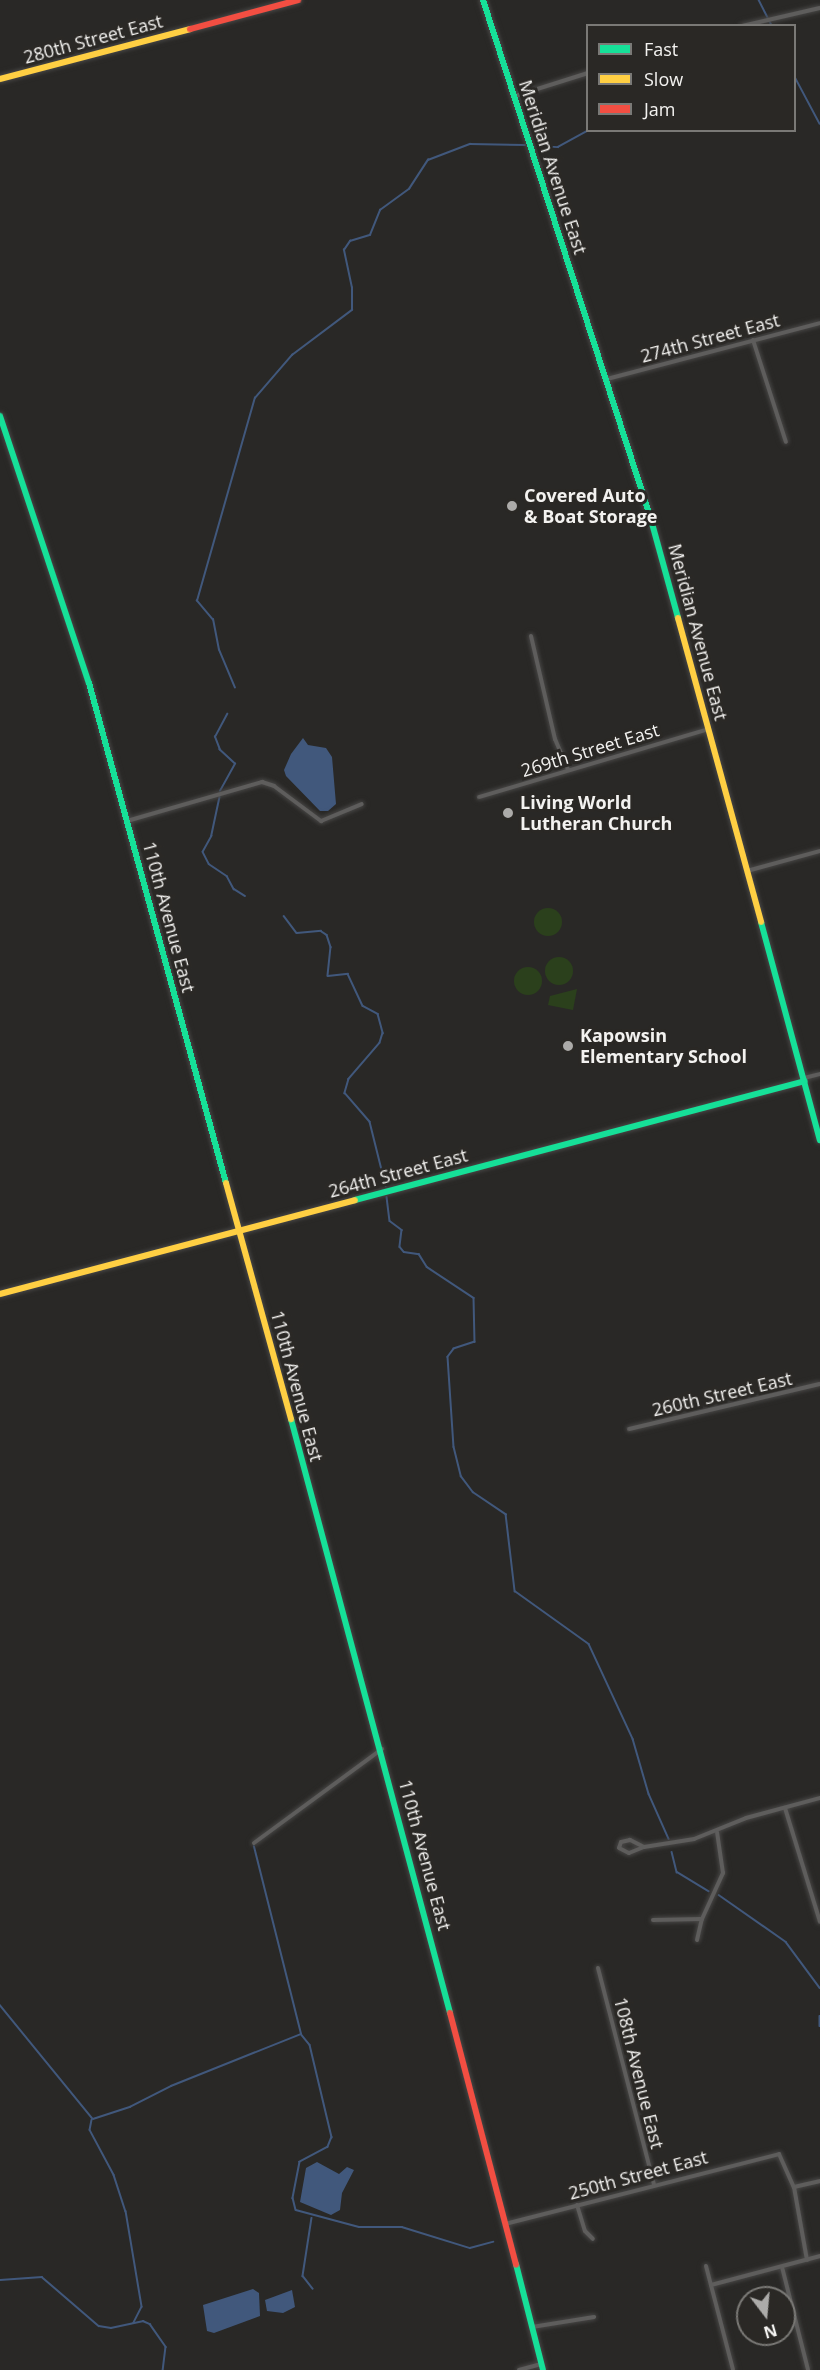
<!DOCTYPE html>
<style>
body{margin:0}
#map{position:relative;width:820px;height:2370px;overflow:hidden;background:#292826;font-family:"Open Sans",sans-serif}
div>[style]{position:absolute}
.green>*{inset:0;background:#2b401c}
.round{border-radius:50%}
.water>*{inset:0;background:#41587c}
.stream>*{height:1.5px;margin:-0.75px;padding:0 0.75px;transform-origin:0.75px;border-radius:0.75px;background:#41587c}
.roads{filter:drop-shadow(0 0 2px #474645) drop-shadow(0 0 2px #474645)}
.street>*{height:4px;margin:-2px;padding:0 2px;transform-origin:2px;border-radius:2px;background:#5e5d5c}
.fast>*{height:6px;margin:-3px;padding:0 3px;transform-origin:3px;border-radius:3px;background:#16e098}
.slow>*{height:6px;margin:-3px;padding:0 3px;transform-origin:3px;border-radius:3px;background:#ffcf43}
.jam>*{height:6px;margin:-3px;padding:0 3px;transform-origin:3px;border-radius:3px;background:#f24e42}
.dots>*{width:16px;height:16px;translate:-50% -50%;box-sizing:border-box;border:3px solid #2a2825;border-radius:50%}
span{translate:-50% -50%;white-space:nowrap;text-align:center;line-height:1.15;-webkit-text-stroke:6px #2a2825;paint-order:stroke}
.street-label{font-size:18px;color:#f3f2f0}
.poi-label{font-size:18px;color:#f3f2f0;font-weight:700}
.left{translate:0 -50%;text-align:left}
.legend{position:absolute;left:586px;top:24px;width:210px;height:108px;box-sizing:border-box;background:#2a2825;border:2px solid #7a7976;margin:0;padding:8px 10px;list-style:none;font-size:18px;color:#f3f2f0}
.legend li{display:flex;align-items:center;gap:12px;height:30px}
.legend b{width:30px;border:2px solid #7a7976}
.north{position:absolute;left:736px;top:2286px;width:60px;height:60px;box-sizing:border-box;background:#2a2825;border:2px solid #7a7976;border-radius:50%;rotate:164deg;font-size:16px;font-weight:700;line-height:24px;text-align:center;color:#f3f2f0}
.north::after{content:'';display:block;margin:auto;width:21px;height:27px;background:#acaba9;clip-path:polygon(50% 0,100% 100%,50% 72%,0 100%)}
</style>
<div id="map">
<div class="green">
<div class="round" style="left:534px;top:908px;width:28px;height:28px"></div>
<div class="round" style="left:545px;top:957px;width:28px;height:28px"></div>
<div class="round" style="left:514px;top:967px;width:28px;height:28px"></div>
<div style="clip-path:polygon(577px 989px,573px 1010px,548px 1005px,550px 996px)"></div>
</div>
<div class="water">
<div style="clip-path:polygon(303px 738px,308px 745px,326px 748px,332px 757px,336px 804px,328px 811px,320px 811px,286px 776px,284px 770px,291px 754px)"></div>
<div style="clip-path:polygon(317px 2162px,339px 2174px,347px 2167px,354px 2170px,342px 2193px,340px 2210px,331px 2215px,300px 2202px,306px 2168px)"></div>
<div style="clip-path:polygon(253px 2289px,259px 2293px,260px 2316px,214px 2333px,207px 2331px,203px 2305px)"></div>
<div style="clip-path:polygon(292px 2290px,295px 2307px,283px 2313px,267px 2311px,265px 2300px)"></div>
</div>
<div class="stream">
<div style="left:759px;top:0;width:29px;rotate:63deg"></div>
<div style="left:794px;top:75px;width:55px;rotate:62deg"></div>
<div style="left:537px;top:146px;width:21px;rotate:3deg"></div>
<div style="left:558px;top:147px;width:35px;rotate:-29deg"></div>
<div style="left:235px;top:688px;width:41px;rotate:-112.8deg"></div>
<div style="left:219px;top:650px;width:31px;rotate:-101deg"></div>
<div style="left:213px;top:620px;width:25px;rotate:-130deg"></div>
<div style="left:197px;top:601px;width:211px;rotate:-74.1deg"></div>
<div style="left:255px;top:398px;width:57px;rotate:-49.3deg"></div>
<div style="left:292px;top:355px;width:75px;rotate:-36.9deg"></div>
<div style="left:352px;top:310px;width:22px;rotate:-90deg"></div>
<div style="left:352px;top:288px;width:39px;rotate:-102deg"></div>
<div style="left:344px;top:250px;width:11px;rotate:-56deg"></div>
<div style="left:350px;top:241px;width:21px;rotate:-17deg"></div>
<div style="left:370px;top:235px;width:27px;rotate:-68deg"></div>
<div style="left:380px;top:210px;width:36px;rotate:-36deg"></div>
<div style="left:409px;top:189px;width:35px;rotate:-57deg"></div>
<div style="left:428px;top:160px;width:45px;rotate:-20.9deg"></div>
<div style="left:470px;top:144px;width:55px;rotate:1deg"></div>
<div style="left:220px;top:791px;width:31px;rotate:-61deg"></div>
<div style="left:235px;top:764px;width:21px;rotate:-137deg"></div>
<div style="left:220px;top:750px;width:14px;rotate:-111deg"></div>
<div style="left:215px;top:737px;width:26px;rotate:-62deg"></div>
<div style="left:220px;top:797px;width:40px;rotate:102deg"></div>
<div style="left:212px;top:836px;width:18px;rotate:119deg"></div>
<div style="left:203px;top:852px;width:13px;rotate:63deg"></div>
<div style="left:209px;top:864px;width:22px;rotate:34deg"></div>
<div style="left:227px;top:876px;width:15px;rotate:62deg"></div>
<div style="left:234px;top:889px;width:13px;rotate:32deg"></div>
<div style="left:284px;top:916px;width:21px;rotate:53deg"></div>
<div style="left:297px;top:933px;width:24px;rotate:-5deg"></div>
<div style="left:321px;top:931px;width:7px;rotate:34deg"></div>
<div style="left:327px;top:935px;width:13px;rotate:72deg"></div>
<div style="left:331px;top:947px;width:29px;rotate:96deg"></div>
<div style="left:328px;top:976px;width:20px;rotate:-6deg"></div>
<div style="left:348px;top:974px;width:35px;rotate:65deg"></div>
<div style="left:363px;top:1006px;width:17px;rotate:28deg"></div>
<div style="left:378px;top:1014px;width:20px;rotate:75deg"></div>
<div style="left:383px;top:1033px;width:10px;rotate:107deg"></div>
<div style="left:380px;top:1043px;width:48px;rotate:130.7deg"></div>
<div style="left:349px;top:1079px;width:15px;rotate:106deg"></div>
<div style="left:345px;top:1093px;width:38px;rotate:49deg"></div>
<div style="left:370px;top:1122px;width:66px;rotate:76deg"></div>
<div style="left:387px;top:1197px;width:24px;rotate:83deg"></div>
<div style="left:390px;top:1221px;width:15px;rotate:37deg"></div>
<div style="left:402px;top:1230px;width:17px;rotate:97deg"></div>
<div style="left:400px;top:1247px;width:6px;rotate:51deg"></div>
<div style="left:404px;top:1252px;width:15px;rotate:8deg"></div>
<div style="left:419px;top:1254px;width:15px;rotate:58deg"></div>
<div style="left:427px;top:1267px;width:56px;rotate:33.4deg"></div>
<div style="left:474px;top:1298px;width:44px;rotate:88.7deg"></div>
<div style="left:475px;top:1342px;width:22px;rotate:162deg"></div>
<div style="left:454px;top:1349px;width:10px;rotate:127deg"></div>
<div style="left:448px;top:1357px;width:90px;rotate:86.2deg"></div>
<div style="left:454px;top:1447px;width:30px;rotate:76deg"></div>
<div style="left:461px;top:1476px;width:20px;rotate:53deg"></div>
<div style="left:473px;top:1492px;width:40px;rotate:34deg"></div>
<div style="left:506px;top:1514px;width:78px;rotate:83.3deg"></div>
<div style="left:515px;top:1591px;width:91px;rotate:35.6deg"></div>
<div style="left:589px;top:1644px;width:105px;rotate:65.1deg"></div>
<div style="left:633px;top:1739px;width:57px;rotate:73.8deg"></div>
<div style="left:649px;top:1794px;width:49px;rotate:66deg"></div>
<div style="left:672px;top:1852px;width:21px;rotate:76deg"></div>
<div style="left:677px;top:1872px;width:37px;rotate:31deg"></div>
<div style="left:719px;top:1895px;width:82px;rotate:35deg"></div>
<div style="left:786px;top:1942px;width:57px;rotate:53.5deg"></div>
<div style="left:0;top:2005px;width:146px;rotate:50.8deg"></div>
<div style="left:820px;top:2016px;width:10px;rotate:90deg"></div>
<div style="left:301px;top:2034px;width:14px;rotate:51deg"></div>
<div style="left:310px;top:2045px;width:95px;rotate:76.6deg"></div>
<div style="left:332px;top:2137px;width:11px;rotate:112deg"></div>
<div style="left:328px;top:2147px;width:32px;rotate:152deg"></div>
<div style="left:300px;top:2162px;width:37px;rotate:101deg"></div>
<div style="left:293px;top:2198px;width:12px;rotate:76deg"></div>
<div style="left:296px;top:2210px;width:65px;rotate:15.1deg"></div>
<div style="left:359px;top:2227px;width:43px"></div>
<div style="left:402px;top:2227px;width:71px;rotate:17.2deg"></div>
<div style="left:470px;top:2248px;width:24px;rotate:-15deg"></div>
<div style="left:93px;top:2119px;width:39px;rotate:-18deg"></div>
<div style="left:130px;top:2107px;width:46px;rotate:-27.1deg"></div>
<div style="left:171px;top:2086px;width:140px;rotate:-21.8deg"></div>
<div style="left:301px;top:2034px;width:193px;rotate:-104.1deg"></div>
<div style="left:92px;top:2120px;width:10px;rotate:101deg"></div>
<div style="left:90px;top:2130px;width:51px;rotate:61.9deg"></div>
<div style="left:114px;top:2175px;width:38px;rotate:72deg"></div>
<div style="left:126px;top:2211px;width:97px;rotate:80.5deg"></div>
<div style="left:142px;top:2307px;width:18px;rotate:117deg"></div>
<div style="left:312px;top:2218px;width:59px;rotate:98.8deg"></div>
<div style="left:303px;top:2276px;width:16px;rotate:52deg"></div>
<div style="left:0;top:2280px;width:42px;rotate:-4.1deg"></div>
<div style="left:42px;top:2277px;width:75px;rotate:40.7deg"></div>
<div style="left:99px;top:2326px;width:12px;rotate:9deg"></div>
<div style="left:111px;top:2328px;width:33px;rotate:-12deg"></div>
<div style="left:143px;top:2321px;width:8px;rotate:23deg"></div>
<div style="left:150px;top:2324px;width:28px;rotate:55deg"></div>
<div style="left:166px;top:2347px;width:23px;rotate:97deg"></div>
</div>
<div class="roads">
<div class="street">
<div style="left:742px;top:26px;width:80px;rotate:-13deg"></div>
<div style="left:515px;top:96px;width:77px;rotate:-17.5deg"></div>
<div style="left:753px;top:340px;width:107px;rotate:72.1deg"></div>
<div style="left:607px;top:379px;width:220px;rotate:-14.7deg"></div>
<div style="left:531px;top:636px;width:106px;rotate:76.9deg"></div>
<div style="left:555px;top:739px;width:33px;rotate:67deg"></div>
<div style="left:479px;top:797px;width:239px;rotate:-16.5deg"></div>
<div style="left:127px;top:821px;width:141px;rotate:-16.1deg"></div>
<div style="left:262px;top:782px;width:13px;rotate:18deg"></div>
<div style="left:274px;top:786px;width:59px;rotate:36.7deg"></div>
<div style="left:321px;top:821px;width:44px;rotate:-22.5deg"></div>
<div style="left:747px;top:871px;width:76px;rotate:-15.3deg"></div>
<div style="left:804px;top:1078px;width:16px;rotate:-14deg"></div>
<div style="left:629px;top:1429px;width:196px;rotate:-13.3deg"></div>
<div style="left:785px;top:1808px;width:119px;rotate:72.9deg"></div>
<div style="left:254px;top:1843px;width:159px;rotate:-36.3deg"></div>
<div style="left:644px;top:1847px;width:16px;rotate:-153deg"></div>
<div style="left:630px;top:1840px;width:9px;rotate:167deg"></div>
<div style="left:621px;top:1842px;width:6px;rotate:108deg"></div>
<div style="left:619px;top:1848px;width:11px;rotate:27deg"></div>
<div style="left:629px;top:1853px;width:16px;rotate:-22deg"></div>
<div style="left:644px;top:1847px;width:51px;rotate:-9.1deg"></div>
<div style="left:694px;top:1839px;width:56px;rotate:-22deg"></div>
<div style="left:746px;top:1818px;width:77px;rotate:-15.1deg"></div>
<div style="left:653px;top:1920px;width:49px;rotate:-1.2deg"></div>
<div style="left:697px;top:1940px;width:22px;rotate:-77deg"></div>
<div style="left:702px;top:1919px;width:51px;rotate:-65.5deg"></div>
<div style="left:723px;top:1873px;width:41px;rotate:-98.3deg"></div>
<div style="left:598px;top:1968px;width:224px;rotate:75.5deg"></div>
<div style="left:794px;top:2187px;width:27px;rotate:-13deg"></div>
<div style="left:577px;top:2205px;width:27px;rotate:73deg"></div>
<div style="left:585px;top:2231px;width:11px;rotate:45deg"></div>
<div style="left:505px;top:2224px;width:283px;rotate:-14.3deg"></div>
<div style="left:779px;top:2154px;width:36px;rotate:66deg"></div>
<div style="left:794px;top:2187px;width:74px;rotate:79.9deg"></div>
<div style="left:706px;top:2266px;width:107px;rotate:75.4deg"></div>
<div style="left:782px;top:2267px;width:106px;rotate:75.8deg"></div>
<div style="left:711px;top:2285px;width:113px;rotate:-14.9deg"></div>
<div style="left:532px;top:2327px;width:63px;rotate:-9.2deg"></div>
<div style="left:519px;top:2370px;width:23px;rotate:-15deg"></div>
</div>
<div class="fast">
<div style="left:483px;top:0;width:542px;rotate:72.07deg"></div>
<div style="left:650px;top:516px;width:106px;rotate:74.6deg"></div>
<div style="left:0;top:416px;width:281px;rotate:71.6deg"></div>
<div style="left:89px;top:683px;width:518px;rotate:74.68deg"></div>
<div style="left:761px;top:922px;width:226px;rotate:74.9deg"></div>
<div style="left:355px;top:1200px;width:465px;rotate:-14.8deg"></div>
<div style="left:291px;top:1419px;width:615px;rotate:75.01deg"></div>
<div style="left:516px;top:2264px;width:109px;rotate:75.7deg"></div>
</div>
<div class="slow">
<div style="left:0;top:79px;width:196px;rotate:-14.7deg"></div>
<div style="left:678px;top:618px;width:315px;rotate:74.7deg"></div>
<div style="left:226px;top:1183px;width:245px;rotate:74.6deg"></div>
<div style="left:0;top:1294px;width:367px;rotate:-14.8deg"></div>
</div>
<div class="jam">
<div style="left:190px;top:29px;width:112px;rotate:-15deg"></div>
<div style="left:450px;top:2013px;width:260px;rotate:75.3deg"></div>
</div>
</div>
<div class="dots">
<div style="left:512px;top:506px;background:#acaba9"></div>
<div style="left:508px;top:813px;background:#acaba9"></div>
<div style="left:568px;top:1046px;background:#acaba9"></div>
</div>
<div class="street-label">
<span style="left:93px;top:39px;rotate:-15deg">280th Street East</span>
<span style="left:553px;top:167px;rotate:72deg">Meridian Avenue East</span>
<span style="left:710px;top:338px;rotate:-15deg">274th Street East</span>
<span style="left:698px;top:632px;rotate:75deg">Meridian Avenue East</span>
<span style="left:590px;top:750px;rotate:-17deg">269th Street East</span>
<span style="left:169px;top:917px;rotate:75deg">110th Avenue East</span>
<span style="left:398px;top:1173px;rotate:-15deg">264th Street East</span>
<span style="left:297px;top:1386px;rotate:75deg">110th Avenue East</span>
<span style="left:722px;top:1394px;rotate:-13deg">260th Street East</span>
<span style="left:425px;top:1855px;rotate:75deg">110th Avenue East</span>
<span style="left:639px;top:2073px;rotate:76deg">108th Avenue East</span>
<span style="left:638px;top:2175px;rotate:-15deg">250th Street East</span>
</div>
<div class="poi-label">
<span class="left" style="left:524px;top:506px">Covered Auto<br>&amp; Boat Storage</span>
<span class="left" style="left:520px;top:813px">Living World<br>Lutheran Church</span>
<span class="left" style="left:580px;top:1046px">Kapowsin<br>Elementary School</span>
</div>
<ul class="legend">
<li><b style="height:8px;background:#16e098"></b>Fast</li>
<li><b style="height:8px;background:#ffcf43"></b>Slow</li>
<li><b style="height:8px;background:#f24e42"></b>Jam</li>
</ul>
<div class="north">N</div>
</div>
